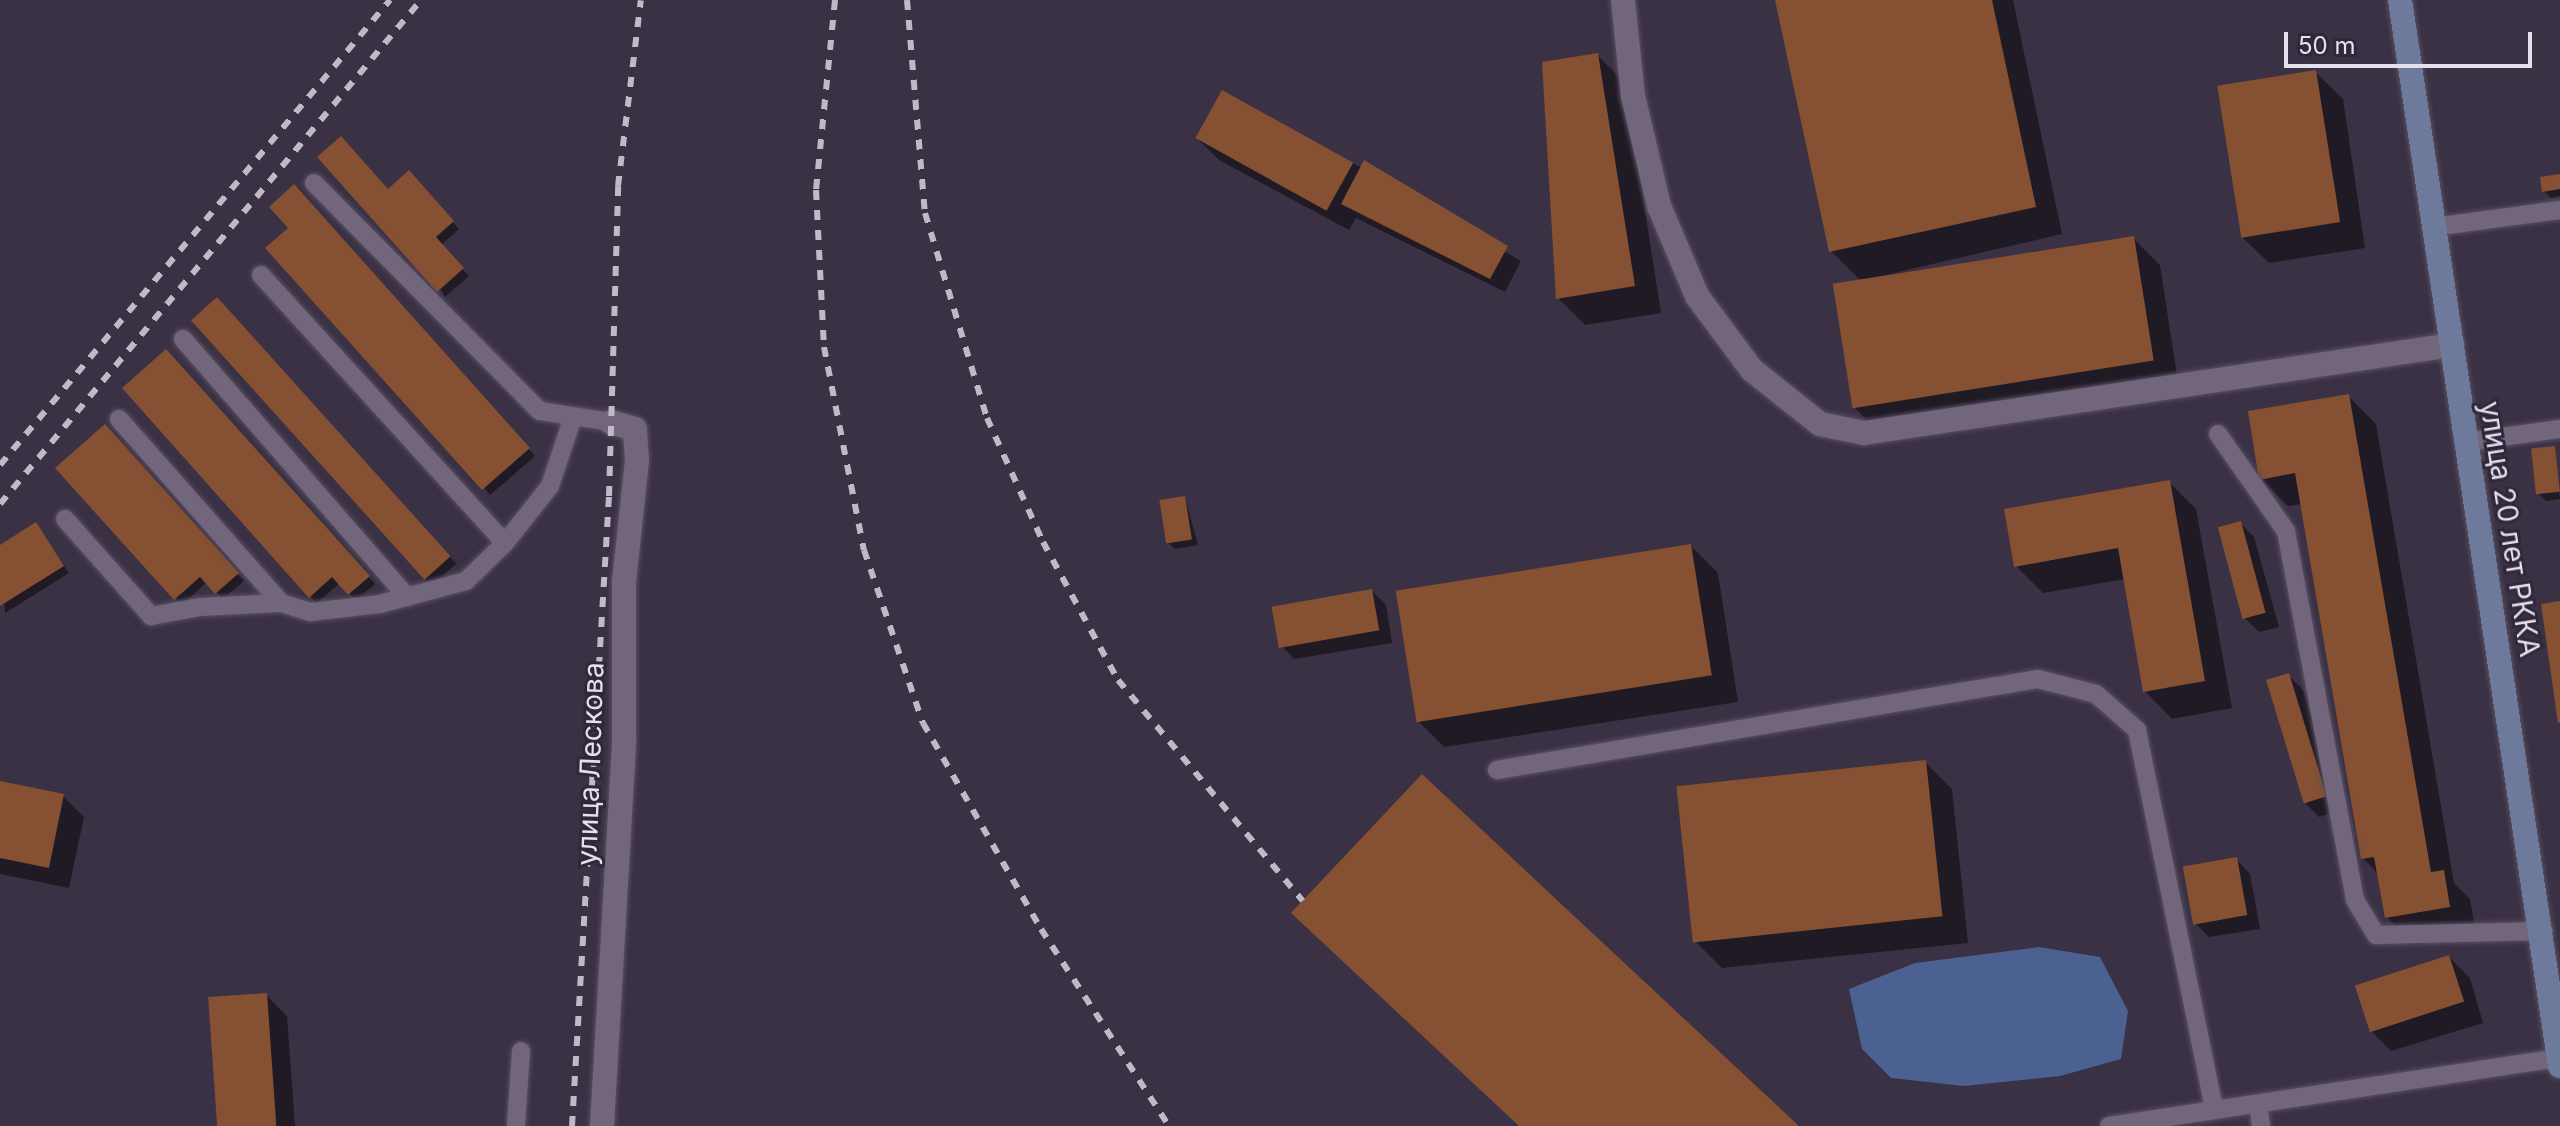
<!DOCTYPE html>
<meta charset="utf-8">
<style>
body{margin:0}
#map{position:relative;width:2560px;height:1126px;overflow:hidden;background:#3b3145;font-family:Inter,sans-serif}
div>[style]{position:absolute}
.water>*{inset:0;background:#4a6192}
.shadow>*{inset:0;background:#0007;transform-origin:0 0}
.building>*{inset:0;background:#865032;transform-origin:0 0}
.roads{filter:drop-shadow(0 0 2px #595061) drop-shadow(0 0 2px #595061)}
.lane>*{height:18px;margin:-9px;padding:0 9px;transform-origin:9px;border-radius:9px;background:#72667d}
.street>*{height:24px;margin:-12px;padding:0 12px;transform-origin:12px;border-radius:12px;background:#72667d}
.secondary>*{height:24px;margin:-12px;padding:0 12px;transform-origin:12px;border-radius:12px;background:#6e7a9c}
.rail>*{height:6px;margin-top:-3px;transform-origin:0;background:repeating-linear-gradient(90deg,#c1b9c8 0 10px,transparent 0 20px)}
span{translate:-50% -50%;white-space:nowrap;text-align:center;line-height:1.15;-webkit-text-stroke:6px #31273a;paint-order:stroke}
.street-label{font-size:28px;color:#e6dfec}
.scale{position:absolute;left:2284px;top:32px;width:248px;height:36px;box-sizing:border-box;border:4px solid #e6dfec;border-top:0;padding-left:10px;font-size:24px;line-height:28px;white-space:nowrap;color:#e6dfec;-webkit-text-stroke:6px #31273a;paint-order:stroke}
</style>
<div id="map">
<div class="water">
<div style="clip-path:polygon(2039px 947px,2100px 957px,2128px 1011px,2121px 1059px,2060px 1076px,1964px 1086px,1891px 1078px,1862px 1049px,1849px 989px,1915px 963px)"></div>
</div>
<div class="shadow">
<div style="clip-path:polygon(1777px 0,2013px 0,2062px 234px,1885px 275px,2133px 238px,2160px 265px,2179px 388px,1880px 433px,1853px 406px,1859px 279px,1831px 251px)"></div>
<div style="clip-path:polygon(1598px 56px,1625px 83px,1661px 313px,1585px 325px,1558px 298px)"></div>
<div style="clip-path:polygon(2315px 72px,2343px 99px,2365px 248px,2269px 263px,2241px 236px)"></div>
<div style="clip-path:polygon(1198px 139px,1353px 163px,1521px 261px,1505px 292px,1356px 218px,1349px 230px,1219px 160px)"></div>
<div style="clip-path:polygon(2560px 176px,2560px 196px,2551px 198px,2544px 191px)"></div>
<div style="clip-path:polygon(415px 180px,459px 229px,441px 245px,469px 276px,445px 297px,388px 191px)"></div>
<div style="clip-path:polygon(300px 194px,535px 456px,490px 495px,291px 228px)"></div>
<div style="left:224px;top:306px;width:347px;height:34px;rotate:48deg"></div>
<div style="clip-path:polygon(173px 358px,375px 584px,356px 600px,340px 583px,317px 603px,310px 596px)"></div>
<div style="clip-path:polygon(2348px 396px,2376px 424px,2454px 883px,2470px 899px,2476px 934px,2414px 945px,2387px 917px,2379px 875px,2363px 858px,2302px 504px,2288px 506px,2261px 479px)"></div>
<div style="clip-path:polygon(111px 433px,244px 581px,223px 599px,207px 582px,182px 605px,58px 468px)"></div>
<div style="clip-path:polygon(2554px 448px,2560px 499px,2546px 501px,2540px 495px)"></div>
<div style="clip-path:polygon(2169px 482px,2196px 509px,2232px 708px,2172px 719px,2145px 691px,2125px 579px,2043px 593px,2016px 566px)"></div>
<div style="clip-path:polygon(1185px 498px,1198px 545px,1175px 549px,1168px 542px)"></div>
<div style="clip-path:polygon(2240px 523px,2254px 537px,2279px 627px,2259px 632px,2245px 618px)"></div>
<div style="clip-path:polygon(36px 525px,69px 573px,5px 613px,0 547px)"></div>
<div style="clip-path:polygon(1691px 546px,1718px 573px,1738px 702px,1444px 747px,1417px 720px)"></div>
<div style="clip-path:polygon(1372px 591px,1386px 605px,1392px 643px,1294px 659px,1280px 644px)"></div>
<div style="clip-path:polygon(2289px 676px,2303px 690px,2340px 810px,2319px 817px,2305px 803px)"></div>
<div style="clip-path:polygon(1925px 762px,1952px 789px,1968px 943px,1722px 968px,1695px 941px)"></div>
<div style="clip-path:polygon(0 783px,63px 796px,84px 817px,69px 888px,0 874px)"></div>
<div style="clip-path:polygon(2236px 859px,2250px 874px,2260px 929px,2209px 937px,2195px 923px)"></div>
<div style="clip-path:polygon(2449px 957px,2470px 978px,2483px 1023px,2391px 1051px,2370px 1030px)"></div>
<div style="clip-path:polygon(266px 995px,287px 1016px,295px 1126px,219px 1126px)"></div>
</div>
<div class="building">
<div style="clip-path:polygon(1775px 0,1992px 0,2036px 207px,1829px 252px)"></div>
<div style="clip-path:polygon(1598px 53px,1635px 286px,1556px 299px,1542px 62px)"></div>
<div style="left:2316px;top:70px;width:154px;height:100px;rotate:81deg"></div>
<div style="left:1222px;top:90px;width:150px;height:55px;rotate:29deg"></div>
<div style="clip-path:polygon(341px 136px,388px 189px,409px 170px,454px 221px,436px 237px,464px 268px,437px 292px,317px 157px)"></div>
<div style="clip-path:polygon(1364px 160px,1508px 246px,1490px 279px,1341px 204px)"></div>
<div style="clip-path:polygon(2560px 174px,2560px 189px,2542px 192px,2540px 177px)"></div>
<div style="clip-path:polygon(294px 184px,530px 448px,482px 490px,265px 248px,288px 228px,269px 207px)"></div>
<div style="left:2134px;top:236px;width:126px;height:305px;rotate:81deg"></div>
<div style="left:217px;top:297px;width:349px;height:35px;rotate:48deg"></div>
<div style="clip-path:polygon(166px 349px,370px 576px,348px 595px,332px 577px,309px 598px,122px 388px)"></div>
<div style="clip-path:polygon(2349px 394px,2431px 872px,2444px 870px,2450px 907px,2385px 918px,2374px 857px,2361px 859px,2295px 473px,2259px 480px,2248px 411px)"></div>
<div style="clip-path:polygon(105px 424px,239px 573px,215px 594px,200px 577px,174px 600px,55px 468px)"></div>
<div style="left:2555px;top:446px;width:46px;height:24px;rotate:84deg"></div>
<div style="clip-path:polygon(2170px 480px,2205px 681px,2143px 692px,2118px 548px,2014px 567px,2004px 509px)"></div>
<div style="left:1185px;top:496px;width:44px;height:26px;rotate:81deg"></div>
<div style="left:2241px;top:521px;width:95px;height:24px;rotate:75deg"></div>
<div style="clip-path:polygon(36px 522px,64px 566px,0 606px,0 545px)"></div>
<div style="left:1691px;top:544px;width:133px;height:299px;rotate:81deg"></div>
<div style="left:1372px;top:589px;width:42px;height:102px;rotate:80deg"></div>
<div style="clip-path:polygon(2560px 601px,2560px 722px,2558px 723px,2541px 604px)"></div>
<div style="left:2289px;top:673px;width:129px;height:24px;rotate:73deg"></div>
<div style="left:1926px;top:760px;width:157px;height:251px;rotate:84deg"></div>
<div style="clip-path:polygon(1422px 774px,1799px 1126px,1519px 1126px,1291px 913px)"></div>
<div style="clip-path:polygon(0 781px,64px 794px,49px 868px,0 858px)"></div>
<div style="left:2237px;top:857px;width:59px;height:55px;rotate:80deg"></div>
<div style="left:2449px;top:955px;width:49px;height:99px;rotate:72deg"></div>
<div style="left:267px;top:993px;width:133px;height:59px;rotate:86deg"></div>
</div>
<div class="roads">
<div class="lane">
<div style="left:314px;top:183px;width:321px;rotate:45.3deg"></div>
<div style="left:540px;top:411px;width:72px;rotate:8.8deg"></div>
<div style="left:2434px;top:227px;width:127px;rotate:-7.7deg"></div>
<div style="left:261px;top:275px;width:362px;rotate:47.7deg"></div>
<div style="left:183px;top:339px;width:342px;rotate:49deg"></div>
<div style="left:119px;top:419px;width:245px;rotate:48.6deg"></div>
<div style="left:2218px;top:434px;width:118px;rotate:55deg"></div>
<div style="left:2286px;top:531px;width:375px;rotate:79.4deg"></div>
<div style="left:2355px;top:900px;width:41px;rotate:59deg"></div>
<div style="left:2376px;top:935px;width:168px;rotate:-1.4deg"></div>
<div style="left:2466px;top:442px;width:95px;rotate:-7.9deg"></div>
<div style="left:65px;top:519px;width:130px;rotate:48.4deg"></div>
<div style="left:151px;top:616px;width:50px;rotate:-10.4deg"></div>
<div style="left:200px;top:607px;width:81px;rotate:-2.8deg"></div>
<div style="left:281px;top:603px;width:30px;rotate:17deg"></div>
<div style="left:310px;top:612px;width:70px;rotate:-6.5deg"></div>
<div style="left:380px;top:604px;width:89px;rotate:-15deg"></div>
<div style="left:466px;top:581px;width:54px;rotate:-44.3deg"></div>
<div style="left:505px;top:543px;width:73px;rotate:-51.7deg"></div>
<div style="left:550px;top:486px;width:70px;rotate:-71.6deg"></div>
<div style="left:1497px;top:770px;width:549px;rotate:-9.55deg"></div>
<div style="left:2038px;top:679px;width:60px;rotate:14.5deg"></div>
<div style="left:2096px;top:694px;width:55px;rotate:41.3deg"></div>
<div style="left:2137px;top:730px;width:388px;rotate:78.5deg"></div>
<div style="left:2258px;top:1104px;width:22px;rotate:82deg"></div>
<div style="left:516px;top:1126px;width:75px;rotate:-86.2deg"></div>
<div style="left:2109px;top:1126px;width:455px;rotate:-8.6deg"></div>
</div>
<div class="street">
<div style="left:1623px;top:0;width:97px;rotate:84.1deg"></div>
<div style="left:1633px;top:96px;width:113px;rotate:76.7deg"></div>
<div style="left:1659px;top:206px;width:98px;rotate:67.1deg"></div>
<div style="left:1697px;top:296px;width:92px;rotate:53.4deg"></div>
<div style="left:1752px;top:370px;width:87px;rotate:38.5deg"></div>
<div style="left:1820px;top:424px;width:45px;rotate:11.6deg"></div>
<div style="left:1864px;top:433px;width:595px;rotate:-8.51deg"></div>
<div style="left:602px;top:1126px;width:388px;rotate:-86.7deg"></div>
<div style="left:624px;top:739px;width:157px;rotate:-90deg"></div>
<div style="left:624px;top:582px;width:123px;rotate:-83.9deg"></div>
<div style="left:637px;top:460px;width:31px;rotate:-94deg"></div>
<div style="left:635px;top:429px;width:25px;rotate:-164deg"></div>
</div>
<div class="secondary">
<div style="left:2400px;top:0;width:1078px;rotate:81.46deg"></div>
</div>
</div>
<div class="rail">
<div style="left:835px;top:0;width:191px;rotate:95.7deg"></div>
<div style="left:816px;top:190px;width:157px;rotate:87.1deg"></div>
<div style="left:824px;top:347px;width:207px;rotate:78.9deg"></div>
<div style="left:864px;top:550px;width:183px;rotate:71.2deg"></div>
<div style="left:923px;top:723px;width:237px;rotate:60.2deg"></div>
<div style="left:1041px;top:929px;width:235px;rotate:57deg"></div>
<div style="left:907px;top:0;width:214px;rotate:85.2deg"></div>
<div style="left:925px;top:213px;width:214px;rotate:73.2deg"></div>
<div style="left:987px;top:418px;width:136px;rotate:65.7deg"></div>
<div style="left:1043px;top:542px;width:157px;rotate:61.5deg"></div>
<div style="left:1118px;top:680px;width:288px;rotate:50.1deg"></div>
<div style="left:0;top:465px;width:607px;rotate:-50.01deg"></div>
<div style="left:0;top:504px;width:657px;rotate:-50.13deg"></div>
<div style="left:572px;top:1126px;width:631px;rotate:-86.64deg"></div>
<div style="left:609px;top:496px;width:310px;rotate:-88.3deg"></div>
<div style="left:618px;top:186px;width:187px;rotate:-83deg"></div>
</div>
<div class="street-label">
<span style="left:2510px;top:529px;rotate:81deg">улица 20 лет РККА</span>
<span style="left:590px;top:764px;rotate:-88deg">улица Лескова</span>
</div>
<div class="scale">50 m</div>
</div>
